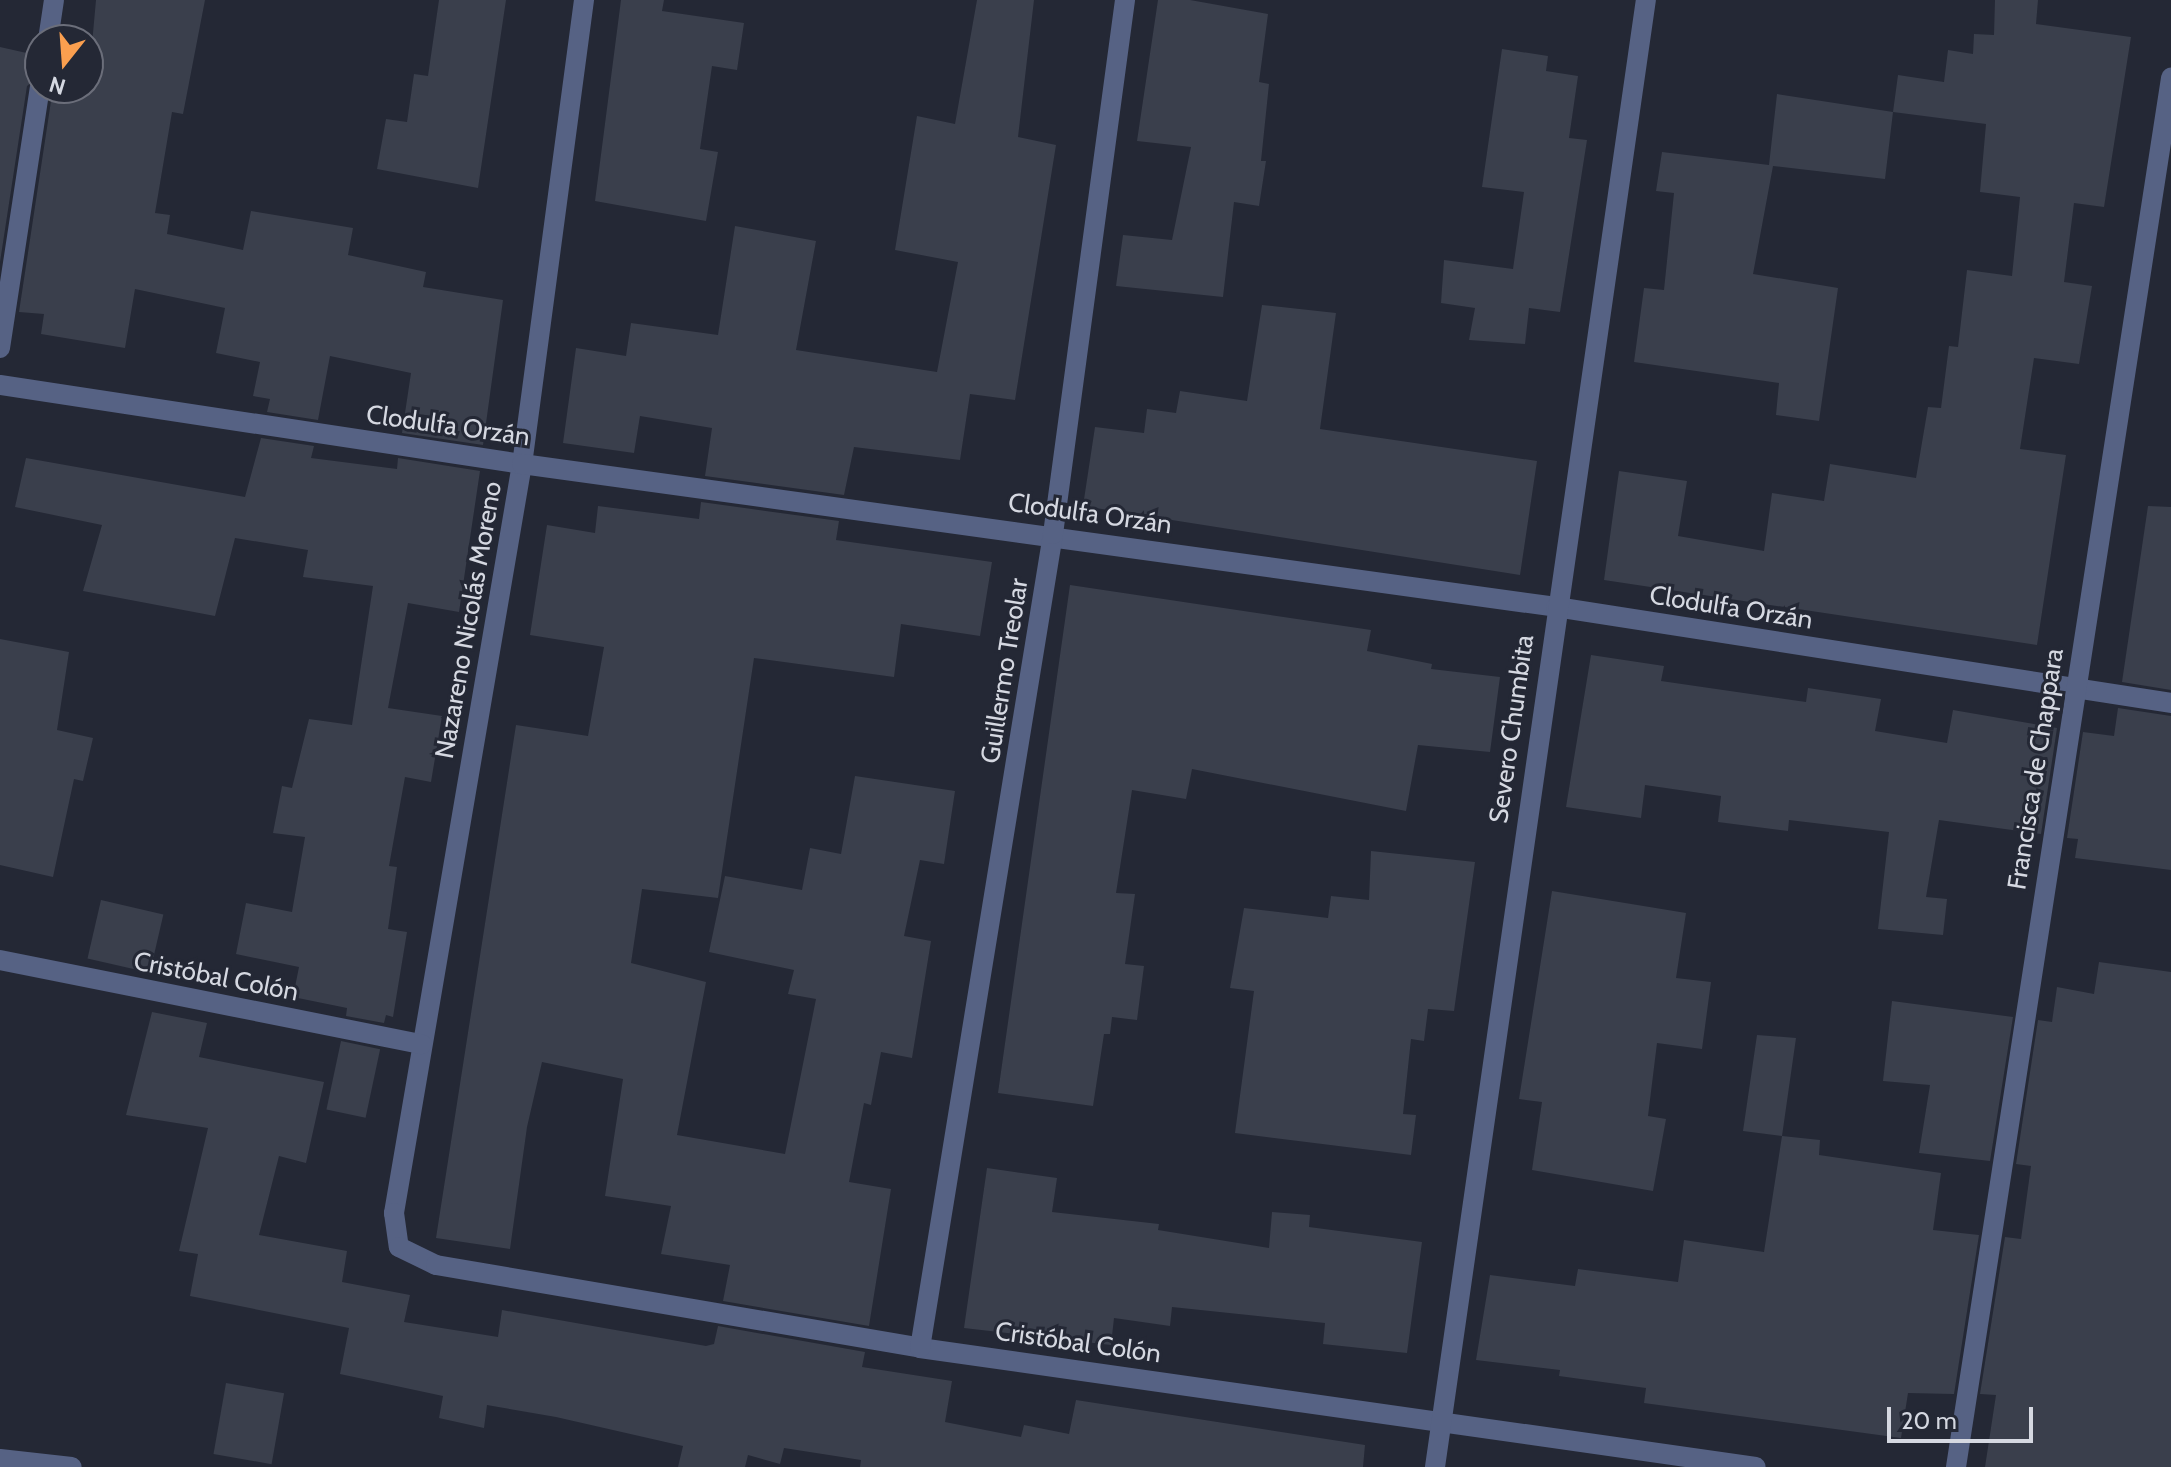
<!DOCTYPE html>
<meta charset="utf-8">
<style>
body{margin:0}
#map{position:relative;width:2171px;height:1467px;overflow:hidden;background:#242835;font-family:Cabin,sans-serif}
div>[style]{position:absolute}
.building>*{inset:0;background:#3a3f4c;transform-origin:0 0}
.street>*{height:20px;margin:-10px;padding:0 10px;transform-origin:10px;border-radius:10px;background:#566284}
span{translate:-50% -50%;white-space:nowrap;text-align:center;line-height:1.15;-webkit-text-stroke:6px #242835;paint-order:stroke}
.street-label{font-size:26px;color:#d5d8e1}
.north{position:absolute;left:24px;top:24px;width:80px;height:80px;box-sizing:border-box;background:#242835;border:2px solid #6b6e7a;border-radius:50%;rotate:197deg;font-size:22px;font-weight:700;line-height:32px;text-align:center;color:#d5d8e1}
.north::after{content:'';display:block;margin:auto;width:28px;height:36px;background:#fa9f4f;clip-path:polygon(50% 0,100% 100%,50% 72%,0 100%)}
.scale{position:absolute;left:1887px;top:1407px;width:146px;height:36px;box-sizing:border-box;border:4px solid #d5d8e1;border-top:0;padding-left:10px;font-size:24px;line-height:28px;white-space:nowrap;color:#d5d8e1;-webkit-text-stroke:6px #242835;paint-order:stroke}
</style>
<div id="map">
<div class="building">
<div style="clip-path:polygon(96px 0,205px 0,183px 114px,172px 112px,155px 213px,170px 215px,167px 234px,243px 250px,251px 211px,353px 228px,348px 255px,426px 272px,423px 287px,503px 300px,483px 445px,402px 433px,411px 373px,330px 356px,318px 420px,267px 412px,270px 399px,253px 396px,260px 362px,216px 353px,225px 308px,135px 289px,125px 348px,41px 334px,44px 314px,19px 312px,53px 88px,88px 88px)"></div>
<div style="clip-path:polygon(439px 0,506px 0,478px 188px,377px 169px,386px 119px,407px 122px,414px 74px,428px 76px)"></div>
<div style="clip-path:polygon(621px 0,664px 0,662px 11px,744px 23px,737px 70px,712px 66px,700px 149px,718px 152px,706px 221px,595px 201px)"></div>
<div style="clip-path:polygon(977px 0,1034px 0,1018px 137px,1056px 145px,1015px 400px,970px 394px,960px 460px,854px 447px,844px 495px,705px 476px,712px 428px,640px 416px,634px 453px,563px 443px,576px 348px,626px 356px,631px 323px,718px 335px,735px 226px,816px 241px,796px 350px,937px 372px,958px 262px,895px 250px,917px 116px,955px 124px)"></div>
<div style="clip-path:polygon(1158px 0,1190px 0,1268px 14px,1259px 82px,1269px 84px,1261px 161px,1266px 161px,1259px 206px,1234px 202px,1223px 297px,1116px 286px,1123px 235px,1172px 240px,1191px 147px,1137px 141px)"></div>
<div style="clip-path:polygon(1995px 0,2038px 0,2036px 24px,2131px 37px,2104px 207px,2074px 203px,2064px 282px,2092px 286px,2079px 364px,2034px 358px,2020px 449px,2066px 455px,2037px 645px,1604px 580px,1619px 471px,1687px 481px,1678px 536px,1764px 551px,1772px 493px,1824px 501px,1830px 464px,1916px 478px,1928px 407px,1941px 408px,1949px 346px,1958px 347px,1967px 270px,2012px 276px,2020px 197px,1980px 192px,1986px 124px,1893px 112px,1898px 75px,1944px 82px,1948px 50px,1973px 54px,1974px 34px,1994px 35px)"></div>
<div style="clip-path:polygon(0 47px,40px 56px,40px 75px,27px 86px,0 262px)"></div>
<div style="clip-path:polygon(1502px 49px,1548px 56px,1546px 71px,1578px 76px,1569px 138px,1587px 140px,1560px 312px,1529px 308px,1525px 344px,1469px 340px,1475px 308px,1441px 303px,1444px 260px,1513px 269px,1524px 192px,1482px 187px)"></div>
<div style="clip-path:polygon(1777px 94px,1893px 112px,1885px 179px,1773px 166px,1753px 274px,1838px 288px,1819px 421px,1776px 415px,1779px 383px,1634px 362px,1644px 288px,1664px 290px,1674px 193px,1656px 191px,1662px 152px,1769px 165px)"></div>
<div style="clip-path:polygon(1262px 305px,1336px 313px,1320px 429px,1537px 461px,1520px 575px,1083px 506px,1095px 427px,1144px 433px,1147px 409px,1176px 413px,1180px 391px,1247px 401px)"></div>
<div style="clip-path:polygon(261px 438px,314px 446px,311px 458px,397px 469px,398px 458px,480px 471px,459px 612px,408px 603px,388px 708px,442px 716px,431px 782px,405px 777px,389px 866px,397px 867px,388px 929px,407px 932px,393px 1017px,386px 1015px,384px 1023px,346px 1016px,347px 1008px,293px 997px,299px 967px,236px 954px,246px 903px,292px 912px,305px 837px,273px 833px,282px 786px,292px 788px,309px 719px,352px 725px,373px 586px,303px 577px,308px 550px,235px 538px,215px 616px,83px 591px,102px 525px,15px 507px,26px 458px,245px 497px)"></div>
<div style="clip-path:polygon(701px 502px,839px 521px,836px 540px,992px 562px,980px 636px,901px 624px,894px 677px,754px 658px,718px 898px,642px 889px,631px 963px,706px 982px,677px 1135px,785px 1154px,816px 999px,788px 994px,794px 970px,709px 952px,725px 876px,802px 890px,810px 848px,841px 854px,855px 776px,955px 791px,944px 864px,920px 860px,904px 936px,931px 941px,912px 1058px,881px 1052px,871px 1105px,864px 1103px,849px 1182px,891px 1189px,869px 1326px,723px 1301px,730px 1265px,661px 1254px,671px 1206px,605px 1196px,623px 1079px,542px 1062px,527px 1127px,510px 1249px,436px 1238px,516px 725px,588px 736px,604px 647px,530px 635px,547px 525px,595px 533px,598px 506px,699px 519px)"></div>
<div style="clip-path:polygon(2148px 506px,2171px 507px,2171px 690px,2122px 682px)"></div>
<div style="clip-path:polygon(1070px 585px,1371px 630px,1367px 651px,1432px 664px,1431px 669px,1500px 677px,1490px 752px,1418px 745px,1406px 811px,1192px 769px,1186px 799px,1132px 790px,1116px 893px,1135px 894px,1125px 964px,1144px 966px,1137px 1020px,1112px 1017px,1110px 1034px,1104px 1034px,1093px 1106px,998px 1093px)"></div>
<div style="clip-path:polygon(0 639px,69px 652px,57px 730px,93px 738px,83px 781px,74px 779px,53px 877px,0 865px)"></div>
<div style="clip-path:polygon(1591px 655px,1664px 666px,1661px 681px,1806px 702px,1808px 688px,1881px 699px,1875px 731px,1947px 743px,1953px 710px,2057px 728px,2041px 834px,1939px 820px,1926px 897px,1947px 899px,1943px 935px,1878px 929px,1889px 832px,1789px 820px,1788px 831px,1718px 822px,1721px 796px,1645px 785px,1641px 818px,1566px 807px)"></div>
<div style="clip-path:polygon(2118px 708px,2171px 716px,2171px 870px,2075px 858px,2078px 839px,2067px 838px,2083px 732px,2114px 736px)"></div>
<div style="clip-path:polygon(1371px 851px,1475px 862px,1454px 1011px,1428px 1009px,1424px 1041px,1411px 1039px,1403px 1114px,1416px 1115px,1411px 1155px,1235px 1133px,1254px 991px,1230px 988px,1244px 908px,1328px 918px,1331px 896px,1369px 900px)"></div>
<div style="clip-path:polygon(1552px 891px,1686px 913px,1676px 978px,1711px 982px,1702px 1049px,1657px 1043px,1648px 1116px,1666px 1119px,1653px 1191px,1532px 1170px,1542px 1102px,1519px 1099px)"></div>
<div style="left:101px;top:900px;width:64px;height:60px;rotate:13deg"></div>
<div style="clip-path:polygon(2099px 962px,2171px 972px,2171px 1467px,1985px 1467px,1996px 1395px,1980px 1394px,2005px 1237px,2021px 1239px,2031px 1166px,2016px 1164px,2038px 1020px,2052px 1022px,2057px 987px,2094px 994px)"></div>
<div style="clip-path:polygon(1892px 1001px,2013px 1017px,1990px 1161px,1919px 1153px,1930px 1085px,1883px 1081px)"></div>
<div style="clip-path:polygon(152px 1012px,207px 1023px,199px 1057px,324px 1082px,306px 1163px,279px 1156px,259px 1235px,347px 1251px,342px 1282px,410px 1295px,404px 1322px,498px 1337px,502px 1310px,706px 1346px,714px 1344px,718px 1326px,865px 1352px,862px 1367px,952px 1381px,945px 1422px,1021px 1437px,1024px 1425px,1069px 1434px,1076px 1400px,1365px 1445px,1363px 1467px,860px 1467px,861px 1460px,784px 1448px,780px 1464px,748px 1455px,745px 1467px,678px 1467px,683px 1446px,556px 1417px,487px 1405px,484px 1428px,439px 1418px,443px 1396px,340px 1374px,349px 1328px,190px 1296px,198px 1254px,179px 1251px,208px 1128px,126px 1115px)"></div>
<div style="clip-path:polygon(1757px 1035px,1796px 1038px,1782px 1136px,1820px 1140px,1819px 1155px,1941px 1173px,1933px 1230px,1979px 1235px,1954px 1394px,1908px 1393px,1901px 1438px,1644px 1403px,1646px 1388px,1559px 1376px,1560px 1370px,1476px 1360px,1490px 1275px,1575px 1286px,1578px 1269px,1678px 1282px,1684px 1240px,1764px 1252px,1782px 1136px,1743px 1131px)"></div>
<div style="left:341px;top:1041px;width:40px;height:70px;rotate:12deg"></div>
<div style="clip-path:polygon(987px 1168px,1057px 1178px,1052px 1212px,1159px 1224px,1158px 1230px,1269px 1248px,1272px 1212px,1310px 1215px,1309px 1227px,1422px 1242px,1407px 1353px,1323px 1344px,1325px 1323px,1172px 1307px,1170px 1326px,1114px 1318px,1111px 1345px,964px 1328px)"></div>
<div style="left:226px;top:1383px;width:59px;height:72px;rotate:10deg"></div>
</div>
<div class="street">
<div style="left:584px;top:0;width:468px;rotate:97.6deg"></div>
<div style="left:522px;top:464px;width:760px;rotate:99.7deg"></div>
<div style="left:394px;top:1213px;width:34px;rotate:82deg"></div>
<div style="left:399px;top:1247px;width:41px;rotate:25.9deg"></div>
<div style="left:436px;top:1265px;width:491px;rotate:9.7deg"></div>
<div style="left:920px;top:1348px;width:844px;rotate:8.1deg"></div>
<div style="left:48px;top:40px;width:40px;rotate:-81.5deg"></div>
<div style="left:0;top:348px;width:263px;rotate:-81.3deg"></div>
<div style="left:0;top:385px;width:528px;rotate:8.61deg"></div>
<div style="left:522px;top:464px;width:1044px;rotate:7.87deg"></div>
<div style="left:1556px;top:607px;width:622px;rotate:8.87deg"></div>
<div style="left:0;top:960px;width:430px;rotate:11.3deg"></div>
<div style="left:920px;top:1348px;width:825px;rotate:-80.72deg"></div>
<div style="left:1053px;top:534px;width:539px;rotate:-82.32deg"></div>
<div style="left:0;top:1459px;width:72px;rotate:6.3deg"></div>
<div style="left:1435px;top:1467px;width:1482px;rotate:-81.82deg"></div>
<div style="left:1956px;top:1467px;width:1406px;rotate:-81.2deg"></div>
</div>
<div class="street-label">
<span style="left:448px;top:426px;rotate:8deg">Clodulfa Orzán</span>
<span style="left:1090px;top:514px;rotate:8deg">Clodulfa Orzán</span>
<span style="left:1731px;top:608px;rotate:9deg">Clodulfa Orzán</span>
<span style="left:469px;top:620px;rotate:-80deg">Nazareno Nicolás Moreno</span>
<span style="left:1005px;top:671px;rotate:-81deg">Guillermo Treolar</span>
<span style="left:1512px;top:729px;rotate:-82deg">Severo Chumbita</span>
<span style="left:2036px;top:769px;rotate:-81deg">Francisca de Chappara</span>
<span style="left:216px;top:977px;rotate:11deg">Cristóbal Colón</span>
<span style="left:1078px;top:1343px;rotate:8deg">Cristóbal Colón</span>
</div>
<div class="north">N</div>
<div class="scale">20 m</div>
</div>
